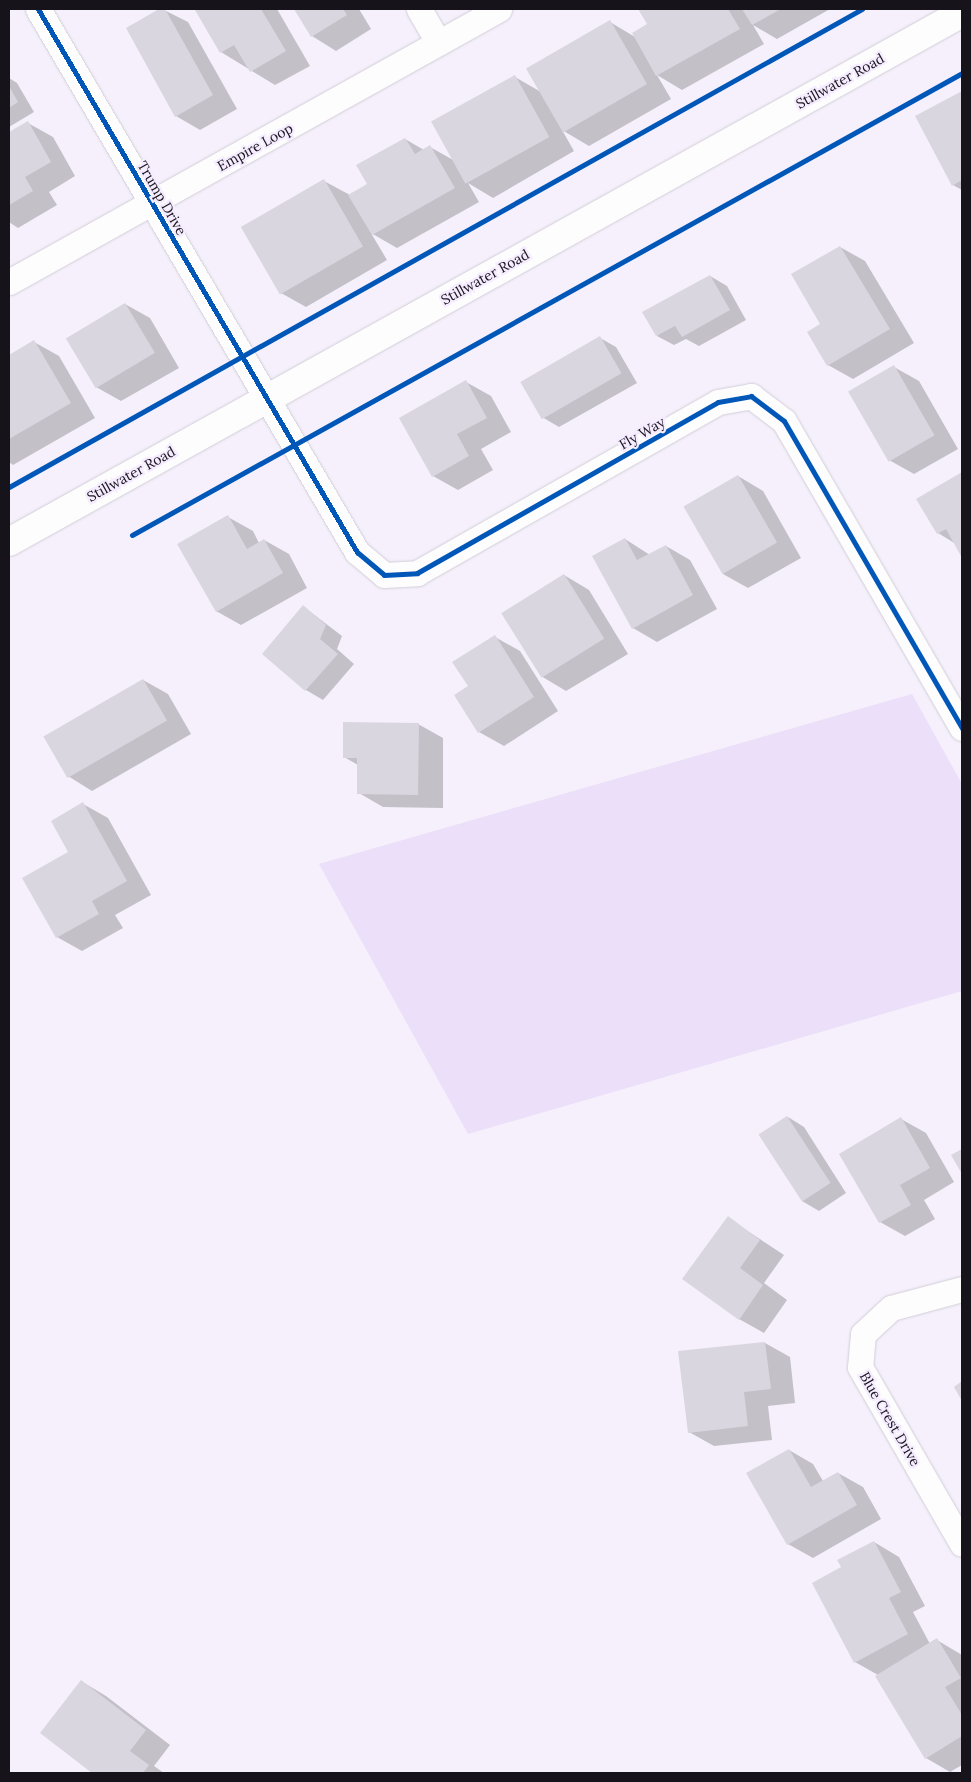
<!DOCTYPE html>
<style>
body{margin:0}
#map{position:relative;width:971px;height:1782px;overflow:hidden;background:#f5f0fb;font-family:Lora,serif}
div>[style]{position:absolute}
.green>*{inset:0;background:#ebdff9}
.shadow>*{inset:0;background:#0003}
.building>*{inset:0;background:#dad6e0;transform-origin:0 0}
.roads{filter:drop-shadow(0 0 1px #d2ced8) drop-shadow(0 0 1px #d2ced8)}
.minor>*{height:25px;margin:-12.5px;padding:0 12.5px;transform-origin:12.5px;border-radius:12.5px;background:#fefdfe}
.tertiary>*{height:28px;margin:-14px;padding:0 14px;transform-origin:14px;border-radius:14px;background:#fefdfe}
.cycleway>*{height:5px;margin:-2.5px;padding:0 2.5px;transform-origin:2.5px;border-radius:2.5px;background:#0057b8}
span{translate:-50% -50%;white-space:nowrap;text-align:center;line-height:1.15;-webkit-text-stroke:4.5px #f5ecff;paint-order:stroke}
.street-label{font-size:14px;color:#17131b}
.frame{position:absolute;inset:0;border:10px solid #17131b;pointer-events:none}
</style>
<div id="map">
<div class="green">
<div style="clip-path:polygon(912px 694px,962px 784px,962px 991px,468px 1134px,319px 864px)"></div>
</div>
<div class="shadow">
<div style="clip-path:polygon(162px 9px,188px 22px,237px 109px,200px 130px,176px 116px,127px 28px)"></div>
<div style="clip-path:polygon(200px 9px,277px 9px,310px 66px,275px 85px,221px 52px,197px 11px)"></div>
<div style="clip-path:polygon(295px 9px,359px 9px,371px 29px,336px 51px,312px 36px)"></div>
<div style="clip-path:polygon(640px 9px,830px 9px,777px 39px,753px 25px,764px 44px,682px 90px,657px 75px,671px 99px,589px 146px,562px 130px,574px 151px,493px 198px,468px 183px,479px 202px,397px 248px,371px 233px,387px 260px,306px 307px,281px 293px,324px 181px,350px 195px,369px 184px,405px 139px,424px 150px,430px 147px,455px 161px,515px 77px,541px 92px,610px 22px,635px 37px,649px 25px)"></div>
<div style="clip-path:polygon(9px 78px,17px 83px,34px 112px,9px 127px)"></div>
<div style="clip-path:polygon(962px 93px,962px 190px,953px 185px,917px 117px)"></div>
<div style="clip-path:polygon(28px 123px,53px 137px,75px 176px,49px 192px,57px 205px,18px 228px,9px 222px,9px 134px)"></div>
<div style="clip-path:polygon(840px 247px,865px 261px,914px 343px,853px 379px,828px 365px,822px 324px)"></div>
<div style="clip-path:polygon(710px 276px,727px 286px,746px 320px,699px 346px,686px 339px,674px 345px,657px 336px)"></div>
<div style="clip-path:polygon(125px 304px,150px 318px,179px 368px,121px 401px,96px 387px)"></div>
<div style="clip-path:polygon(600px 338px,616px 347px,637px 383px,559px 427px,542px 417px,522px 382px)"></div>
<div style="clip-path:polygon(34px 342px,59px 356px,95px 418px,13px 465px,9px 462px,9px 357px)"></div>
<div style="clip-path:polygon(894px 367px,919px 381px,958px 449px,914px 474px,889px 460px)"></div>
<div style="clip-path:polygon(466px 382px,491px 396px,511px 432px,481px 449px,493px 470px,458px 490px,433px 476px)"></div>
<div style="clip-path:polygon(962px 474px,962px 555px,956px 544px,938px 533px,918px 499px)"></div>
<div style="clip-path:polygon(738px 476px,763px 491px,801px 558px,748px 588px,723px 574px)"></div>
<div style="clip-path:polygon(228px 517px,253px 531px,259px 543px,264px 540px,289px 554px,307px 588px,241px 625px,216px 611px)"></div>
<div style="clip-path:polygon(625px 539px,650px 555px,666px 546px,690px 560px,717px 609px,657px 642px,633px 628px)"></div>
<div style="clip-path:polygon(564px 575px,589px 590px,628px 654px,566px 691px,541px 676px)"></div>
<div style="clip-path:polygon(304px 607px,342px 636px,337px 649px,354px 664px,323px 700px,306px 690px,264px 654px)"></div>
<div style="clip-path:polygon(495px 637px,520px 651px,558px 711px,504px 746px,479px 732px,470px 686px)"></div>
<div style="clip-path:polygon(143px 680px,168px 694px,191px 734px,92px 791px,68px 776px)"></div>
<div style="clip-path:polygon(418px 724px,443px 738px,443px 808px,383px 807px,359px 793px,358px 765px,344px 757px)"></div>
<div style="clip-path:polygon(83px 804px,108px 818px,151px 895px,115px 915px,123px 928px,82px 951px,57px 937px)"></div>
<div style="clip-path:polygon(788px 1117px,804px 1127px,846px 1193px,819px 1211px,802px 1201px)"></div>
<div style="clip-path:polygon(901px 1119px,926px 1133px,954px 1182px,924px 1200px,935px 1219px,905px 1236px,880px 1222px)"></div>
<div style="clip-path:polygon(728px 1218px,784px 1255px,764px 1283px,787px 1300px,764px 1333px,739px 1319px)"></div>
<div style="clip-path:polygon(765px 1343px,790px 1357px,795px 1403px,768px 1406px,772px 1440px,714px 1446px,689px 1432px)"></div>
<div style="clip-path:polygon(789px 1450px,813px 1464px,823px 1481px,838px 1473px,863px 1487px,881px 1519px,813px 1558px,788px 1544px)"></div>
<div style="clip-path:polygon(874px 1542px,899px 1557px,925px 1606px,913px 1612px,930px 1644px,937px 1640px,962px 1655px,962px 1765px,950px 1772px,926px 1758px,878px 1675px,855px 1662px,843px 1568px)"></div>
<div style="clip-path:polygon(81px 1681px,106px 1696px,170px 1745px,154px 1766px,164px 1773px,95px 1773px,42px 1733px)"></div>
</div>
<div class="building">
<div style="clip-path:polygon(159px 9px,165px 9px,213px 95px,175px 117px,126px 28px)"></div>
<div style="clip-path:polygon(198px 9px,261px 9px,286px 51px,250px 72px,234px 45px,220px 53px,195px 10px)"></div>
<div style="clip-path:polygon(294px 9px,343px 9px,347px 15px,311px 37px)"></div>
<div style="clip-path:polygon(638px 9px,728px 9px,740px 29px,656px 76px,632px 33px,647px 24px)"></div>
<div style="clip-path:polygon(742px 9px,781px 9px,752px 25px)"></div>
<div style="left:610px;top:20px;width:74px;height:97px;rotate:60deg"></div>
<div style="left:515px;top:75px;width:71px;height:96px;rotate:61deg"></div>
<div style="clip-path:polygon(9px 86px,18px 102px,9px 108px)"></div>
<div style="clip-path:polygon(962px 91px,962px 180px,952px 186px,915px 116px)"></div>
<div style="clip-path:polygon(28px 121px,51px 162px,25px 177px,33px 191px,9px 205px,9px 132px)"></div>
<div style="clip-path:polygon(405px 138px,415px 154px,430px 145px,455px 188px,372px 235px,348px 195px,367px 184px,356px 165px)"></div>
<div style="left:324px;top:179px;width:78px;height:96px;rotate:60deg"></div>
<div style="clip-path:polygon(840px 246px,890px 329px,827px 366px,807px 332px,820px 324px,791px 274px)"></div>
<div style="clip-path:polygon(710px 275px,730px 310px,682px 337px,675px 326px,656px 336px,642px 312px)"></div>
<div style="left:125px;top:303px;width:58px;height:69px;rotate:59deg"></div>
<div style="left:600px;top:336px;width:43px;height:92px;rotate:60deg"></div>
<div style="clip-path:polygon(34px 340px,71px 403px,9px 439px,9px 355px)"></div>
<div style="left:894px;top:365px;width:81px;height:53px;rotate:60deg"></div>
<div style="clip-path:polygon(466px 380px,487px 418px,457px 434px,469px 456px,432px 477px,399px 418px)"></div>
<div style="clip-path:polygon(962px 472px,962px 558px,946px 529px,937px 534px,916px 499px)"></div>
<div style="left:738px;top:475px;width:78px;height:63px;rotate:60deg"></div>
<div style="clip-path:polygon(228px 515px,247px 549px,264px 539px,283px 573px,216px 612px,177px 544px)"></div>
<div style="clip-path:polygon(625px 538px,637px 560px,666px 545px,693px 595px,632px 629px,592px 556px)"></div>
<div style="left:564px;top:574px;width:76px;height:74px;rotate:58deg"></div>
<div style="clip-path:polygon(303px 605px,326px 625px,320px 639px,338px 654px,305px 691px,262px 654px)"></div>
<div style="clip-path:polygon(495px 635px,534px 697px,478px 733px,454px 695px,468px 686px,452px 662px)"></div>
<div style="left:143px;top:679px;width:48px;height:115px;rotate:60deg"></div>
<div style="clip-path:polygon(343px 722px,419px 723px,418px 795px,357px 794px,357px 758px,343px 758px)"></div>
<div style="clip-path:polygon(83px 802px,127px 881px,92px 901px,99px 914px,56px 938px,22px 878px,68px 852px,51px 821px)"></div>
<div style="left:787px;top:1116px;width:80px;height:34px;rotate:57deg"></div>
<div style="clip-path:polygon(901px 1117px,930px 1168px,900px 1185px,911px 1205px,879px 1223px,839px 1154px)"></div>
<div style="clip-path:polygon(962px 1149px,962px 1174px,951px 1155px)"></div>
<div style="clip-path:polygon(728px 1216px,760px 1240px,740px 1268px,763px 1285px,739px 1320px,682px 1279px)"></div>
<div style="clip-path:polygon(765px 1342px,771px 1389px,744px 1392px,748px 1426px,688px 1433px,678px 1351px)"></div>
<div style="clip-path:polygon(962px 1381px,962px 1401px,954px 1387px)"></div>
<div style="clip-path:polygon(789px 1449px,811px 1487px,838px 1472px,857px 1505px,787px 1545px,746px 1473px)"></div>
<div style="clip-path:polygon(874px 1541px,901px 1592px,889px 1598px,908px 1634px,854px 1663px,812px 1583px,841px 1567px,837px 1560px)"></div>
<div style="clip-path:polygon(937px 1638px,961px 1678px,945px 1687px,962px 1715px,962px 1736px,925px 1759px,875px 1676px)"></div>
<div style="clip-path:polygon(81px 1680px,146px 1730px,130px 1751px,149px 1765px,143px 1773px,92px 1773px,40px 1733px)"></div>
</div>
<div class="roads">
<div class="minor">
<div style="left:38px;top:9px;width:630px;rotate:59.57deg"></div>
<div style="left:357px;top:552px;width:35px;rotate:40deg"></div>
<div style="left:384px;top:575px;width:33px;rotate:-3deg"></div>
<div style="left:417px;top:573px;width:346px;rotate:-29.6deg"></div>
<div style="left:718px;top:402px;width:34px;rotate:-10deg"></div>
<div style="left:751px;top:396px;width:41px;rotate:37.1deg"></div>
<div style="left:784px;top:421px;width:355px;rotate:59.9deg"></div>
<div style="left:419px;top:9px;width:39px;rotate:60deg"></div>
<div style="left:9px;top:282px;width:561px;rotate:-29.12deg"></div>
<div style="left:962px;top:1289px;width:73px;rotate:165deg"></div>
<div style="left:891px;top:1308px;width:38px;rotate:137deg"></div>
<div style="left:863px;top:1334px;width:33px;rotate:95deg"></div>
<div style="left:860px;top:1367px;width:204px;rotate:60deg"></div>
</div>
<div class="tertiary">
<div style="left:9px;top:542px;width:1090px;rotate:-29.03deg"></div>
</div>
</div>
<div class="cycleway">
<div style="left:38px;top:9px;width:630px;rotate:59.57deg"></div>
<div style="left:357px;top:552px;width:35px;rotate:40deg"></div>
<div style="left:384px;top:575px;width:33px;rotate:-3deg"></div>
<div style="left:417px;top:573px;width:346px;rotate:-29.6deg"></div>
<div style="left:718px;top:402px;width:34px;rotate:-10deg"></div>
<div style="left:751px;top:396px;width:41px;rotate:37.1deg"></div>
<div style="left:784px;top:421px;width:355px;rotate:59.9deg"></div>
<div style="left:9px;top:487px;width:978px;rotate:-29.27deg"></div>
<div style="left:132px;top:535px;width:950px;rotate:-29.1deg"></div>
</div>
<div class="street-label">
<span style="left:840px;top:81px;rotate:-29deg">Stillwater Road</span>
<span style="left:255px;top:147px;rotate:-29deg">Empire Loop</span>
<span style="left:162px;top:198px;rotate:60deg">Trump Drive</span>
<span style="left:485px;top:277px;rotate:-29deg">Stillwater Road</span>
<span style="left:642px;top:433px;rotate:-30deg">Fly Way</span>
<span style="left:131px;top:474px;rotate:-29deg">Stillwater Road</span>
<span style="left:890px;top:1419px;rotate:60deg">Blue Crest Drive</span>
</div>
<div class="frame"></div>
</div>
